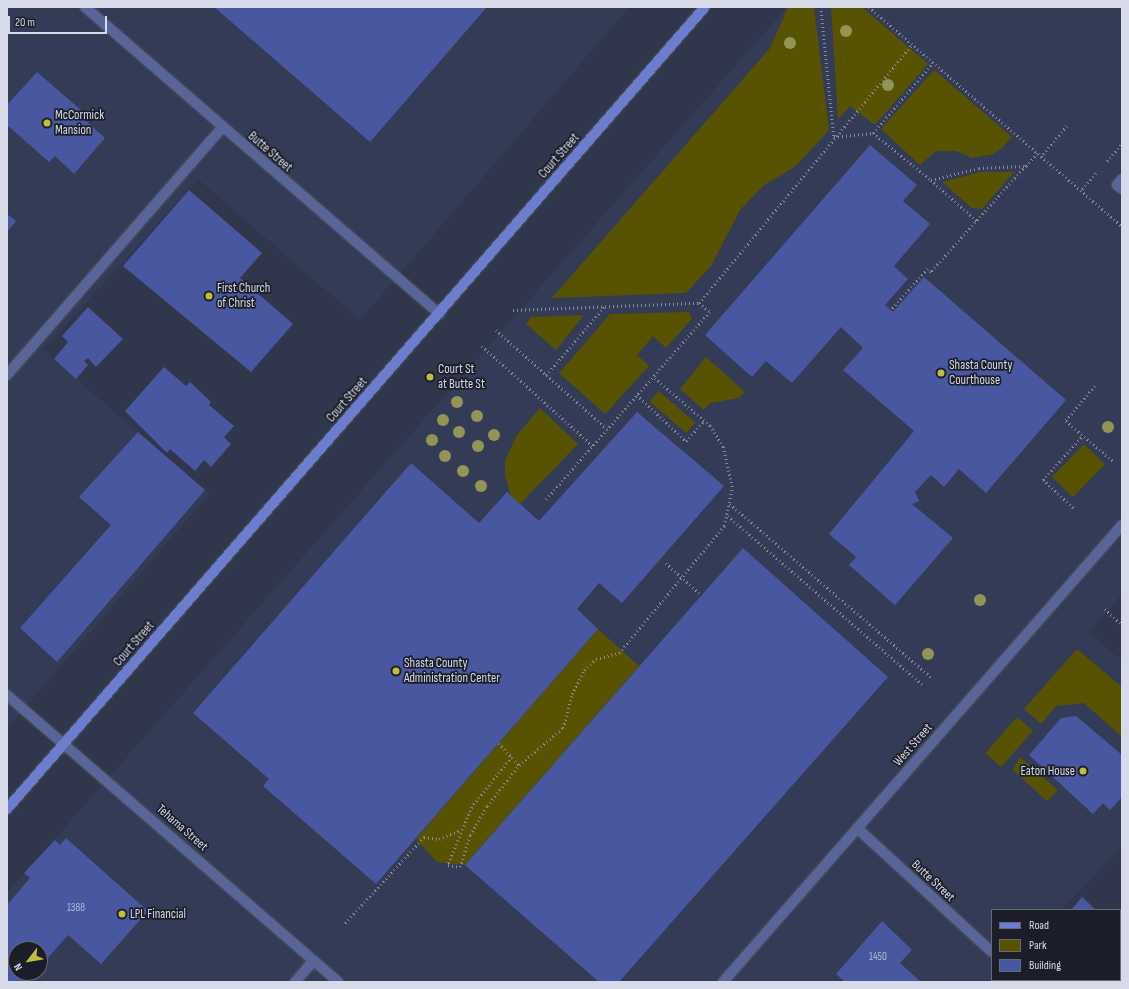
<!DOCTYPE html>
<style>
body{margin:0}
#map{position:relative;width:1129px;height:989px;overflow:hidden;background:#30364b;font-family:"Sofia Sans Condensed",sans-serif}
div>[style]{position:absolute}
.built>*{inset:0;background:#343b57}
.green>*{inset:0;background:#575300;transform-origin:0 0}
.building>*{inset:0;background:#4857a0}
.path>*{height:2.5px;margin-top:-1.25px;transform-origin:0;background:repeating-linear-gradient(90deg,#878c9d 0 1px,transparent 0 4px)}
.roads{filter:drop-shadow(0 0 1px #4e5467) drop-shadow(0 0 1px #4e5467)}
.service>*{height:10px;margin:-5px;padding:0 5px;transform-origin:5px;border-radius:5px;background:#596597}
.minor>*{height:10px;margin:-5px;padding:0 5px;transform-origin:5px;border-radius:5px;background:#596597}
.tertiary>*{height:10px;margin:-5px;padding:0 5px;transform-origin:5px;border-radius:5px;background:#596597}
.secondary>*{height:10px;margin:-5px;padding:0 5px;transform-origin:5px;border-radius:5px;background:#6b7dcc}
.trees>*{width:12px;height:12px;margin:-6px;border-radius:50%;background:#959457}
.dots>*{width:11px;height:11px;translate:-50% -50%;box-sizing:border-box;border:2px solid #1b1e28;border-radius:50%}
span{translate:-50% -50%;white-space:nowrap;text-align:center;line-height:1.15;-webkit-text-stroke:3.5px #1b1e28;paint-order:stroke}
.number-label{font-size:11px;color:#b3bad7}
.number-label span{-webkit-text-stroke-width:0}
.poi-label{font-size:13px;color:#d7dbe9}
.left{translate:0 -50%;text-align:left}
.right{translate:-100% -50%;text-align:right}
.street-label{font-size:13px;color:#d7dbe9}
.frame{position:absolute;inset:0;border:8px solid #d7dbe9;pointer-events:none}
.legend{position:absolute;left:991px;top:909px;width:130px;height:72px;box-sizing:border-box;background:#1b1e28;border:1px solid #666a75;margin:0;padding:5px 7px;list-style:none;font-size:12px;color:#d7dbe9}
.legend li{display:flex;align-items:center;gap:8px;height:20px}
.legend b{width:20px;border:1px solid #666a75}
.north{position:absolute;left:8px;top:941px;width:40px;height:40px;box-sizing:border-box;background:#1b1e28;border:1px solid #666a75;border-radius:50%;rotate:239deg;font-size:11px;font-weight:700;line-height:16px;text-align:center;color:#d7dbe9}
.north::after{content:'';display:block;margin:auto;width:14px;height:18px;background:#c3bd3e;clip-path:polygon(50% 0,100% 100%,50% 72%,0 100%)}
.scale{position:absolute;left:8px;top:16px;width:99px;height:18px;box-sizing:border-box;border:2px solid #d7dbe9;border-top:0;padding-left:5px;font-size:12px;line-height:14px;white-space:nowrap;color:#d7dbe9;-webkit-text-stroke:3px #1b1e28;paint-order:stroke}
</style>
<div id="map">
<div class="built">
<div style="clip-path:polygon(7px 7px,629px 7px,360px 320px,198px 179px,43px 350px,209px 494px,7px 729px)"></div>
<div style="clip-path:polygon(evenodd,787px 7px,1122px 7px,1122px 594px,1089px 632px,1122px 661px,1122px 847px,1061px 910px,992px 910px,994px 982px,7px 982px,7px 893px,787px 7px,16px 949px,40px 949px,40px 973px,16px 973px,16px 949px)"></div>
</div>
<div class="green">
<div style="clip-path:polygon(788px 7px,814px 7px,829px 130px,796px 166px,763px 186px,740px 210px,711px 266px,686px 293px,552px 298px,770px 48px)"></div>
<div style="clip-path:polygon(831px 7px,862px 7px,928px 64px,875px 125px,850px 106px,838px 119px)"></div>
<div style="clip-path:polygon(934px 70px,1012px 137px,1002px 148px,993px 154px,972px 158px,956px 151px,936px 151px,920px 165px,881px 129px)"></div>
<div style="clip-path:polygon(981px 172px,1014px 172px,982px 209px,972px 208px,942px 182px)"></div>
<div style="clip-path:polygon(689px 312px,692px 319px,666px 348px,653px 336px,637px 355px,649px 366px,605px 414px,559px 373px,610px 314px)"></div>
<div style="clip-path:polygon(584px 315px,556px 350px,526px 324px,531px 317px)"></div>
<div style="clip-path:polygon(706px 357px,745px 392px,739px 398px,710px 403px,704px 410px,680px 389px)"></div>
<div style="left:659px;top:391px;width:48px;height:14px;rotate:41deg"></div>
<div style="clip-path:polygon(540px 408px,578px 444px,520px 504px,511px 496px,505px 476px,505px 461px,517px 435px)"></div>
<div style="left:1084px;top:444px;width:29px;height:46px;rotate:44deg"></div>
<div style="clip-path:polygon(598px 629px,639px 666px,465px 865px,437px 862px,416px 839px)"></div>
<div style="clip-path:polygon(1077px 649px,1122px 687px,1122px 737px,1084px 703px,1056px 706px,1041px 724px,1024px 709px)"></div>
<div style="left:1017px;top:717px;width:21px;height:48px;rotate:41deg"></div>
<div style="clip-path:polygon(1020px 757px,1058px 790px,1047px 801px,1013px 770px)"></div>
</div>
<div class="building">
<div style="clip-path:polygon(214px 7px,487px 7px,370px 142px)"></div>
<div style="clip-path:polygon(37px 72px,89px 117px,86px 121px,105px 138px,74px 174px,55px 156px,49px 162px,7px 125px,7px 105px)"></div>
<div style="clip-path:polygon(870px 145px,917px 185px,903px 201px,930px 224px,894px 266px,908px 279px,885px 305px,893px 312px,924px 277px,1066px 400px,986px 493px,959px 469px,944px 487px,931px 475px,915px 492px,919px 501px,912px 504px,953px 538px,895px 605px,849px 565px,856px 557px,829px 534px,914px 431px,843px 370px,863px 348px,841px 327px,792px 383px,766px 361px,752px 377px,705px 335px)"></div>
<div style="clip-path:polygon(189px 190px,262px 253px,240px 278px,293px 324px,251px 372px,123px 266px)"></div>
<div style="clip-path:polygon(7px 214px,16px 221px,7px 232px)"></div>
<div style="clip-path:polygon(88px 307px,123px 339px,96px 367px,88px 358px,84px 361px,88px 365px,76px 379px,54px 359px,68px 342px,62px 336px)"></div>
<div style="clip-path:polygon(164px 367px,186px 386px,190px 382px,211px 402px,209px 405px,234px 426px,224px 437px,231px 444px,211px 467px,204px 460px,195px 471px,170px 449px,167px 453px,125px 411px)"></div>
<div style="clip-path:polygon(637px 412px,724px 486px,622px 603px,599px 583px,577px 609px,598px 629px,376px 884px,263px 786px,269px 779px,193px 713px,411px 463px,479px 523px,507px 492px,539px 521px)"></div>
<div style="clip-path:polygon(138px 432px,205px 490px,57px 662px,20px 628px,111px 525px,79px 497px)"></div>
<div style="clip-path:polygon(743px 548px,888px 677px,619px 982px,599px 982px,465px 865px)"></div>
<div style="clip-path:polygon(1076px 716px,1122px 755px,1122px 797px,1110px 810px,1103px 803px,1093px 814px,1029px 755px,1061px 718px)"></div>
<div style="clip-path:polygon(66px 838px,148px 911px,101px 964px,68px 935px,40px 967px,40px 949px,16px 949px,16px 973px,35px 973px,27px 982px,7px 982px,7px 905px,30px 878px,24px 873px,55px 840px,60px 845px)"></div>
<div style="clip-path:polygon(1082px 897px,1096px 910px,1071px 910px)"></div>
<div style="clip-path:polygon(882px 921px,912px 950px,900px 963px,921px 982px,845px 982px,836px 974px)"></div>
</div>
<div class="path">
<div style="left:821px;top:7px;width:131px;rotate:84.3deg"></div>
<div style="left:869px;top:7px;width:335px;rotate:40.9deg"></div>
<div style="left:873px;top:133px;width:75px;rotate:39deg"></div>
<div style="left:931px;top:180px;width:49px;rotate:-14deg"></div>
<div style="left:979px;top:168px;width:47px;rotate:-2.4deg"></div>
<div style="left:1026px;top:166px;width:142px;rotate:131.9deg"></div>
<div style="left:931px;top:272px;width:4px;rotate:-135deg"></div>
<div style="left:928px;top:269px;width:55px;rotate:132.1deg"></div>
<div style="left:834px;top:137px;width:39px;rotate:-6deg"></div>
<div style="left:873px;top:133px;width:91px;rotate:-49.5deg"></div>
<div style="left:1043px;top:154px;width:38px;rotate:-50deg"></div>
<div style="left:1107px;top:161px;width:23px;rotate:-49deg"></div>
<div style="left:1026px;top:166px;width:18px;rotate:-49deg"></div>
<div style="left:931px;top:180px;width:62px;rotate:41.7deg"></div>
<div style="left:1082px;top:189px;width:21px;rotate:-49deg"></div>
<div style="left:699px;top:303px;width:333px;rotate:-50.5deg"></div>
<div style="left:513px;top:310px;width:186px;rotate:-2.2deg"></div>
<div style="left:699px;top:303px;width:14px;rotate:39deg"></div>
<div style="left:710px;top:312px;width:251px;rotate:131.1deg"></div>
<div style="left:496px;top:330px;width:149px;rotate:41.7deg"></div>
<div style="left:482px;top:346px;width:149px;rotate:42deg"></div>
<div style="left:546px;top:375px;width:89px;rotate:-49.5deg"></div>
<div style="left:1095px;top:386px;width:45px;rotate:129.6deg"></div>
<div style="left:1066px;top:421px;width:63px;rotate:40.5deg"></div>
<div style="left:637px;top:395px;width:67px;rotate:43.2deg"></div>
<div style="left:686px;top:441px;width:27px;rotate:-48deg"></div>
<div style="left:730px;top:504px;width:265px;rotate:40.7deg"></div>
<div style="left:1073px;top:508px;width:41px;rotate:-137deg"></div>
<div style="left:1043px;top:480px;width:60px;rotate:-48.4deg"></div>
<div style="left:728px;top:516px;width:259px;rotate:40.9deg"></div>
<div style="left:666px;top:563px;width:46px;rotate:42.4deg"></div>
<div style="left:1105px;top:609px;width:23px;rotate:43deg"></div>
<div style="left:499px;top:743px;width:30px;rotate:48deg"></div>
<div style="left:512px;top:757px;width:64px;rotate:128.7deg"></div>
<div style="left:472px;top:807px;width:63px;rotate:112.5deg"></div>
<div style="left:448px;top:865px;width:12px;rotate:9deg"></div>
<div style="left:460px;top:867px;width:34px;rotate:-73deg"></div>
<div style="left:470px;top:835px;width:34px;rotate:-60deg"></div>
<div style="left:487px;top:806px;width:52px;rotate:-52deg"></div>
<div style="left:519px;top:765px;width:57px;rotate:-40.1deg"></div>
<div style="left:563px;top:728px;width:35px;rotate:-75deg"></div>
<div style="left:572px;top:694px;width:27px;rotate:-63deg"></div>
<div style="left:584px;top:670px;width:16px;rotate:-43deg"></div>
<div style="left:596px;top:659px;width:24px;rotate:-15deg"></div>
<div style="left:619px;top:653px;width:165px;rotate:-50.4deg"></div>
<div style="left:724px;top:526px;width:40px;rotate:-78deg"></div>
<div style="left:732px;top:487px;width:41px;rotate:-102.7deg"></div>
<div style="left:723px;top:447px;width:25px;rotate:-122deg"></div>
<div style="left:710px;top:426px;width:75px;rotate:-139.3deg"></div>
<div style="left:345px;top:923px;width:117px;rotate:-47.4deg"></div>
<div style="left:424px;top:837px;width:15px;rotate:8deg"></div>
<div style="left:439px;top:839px;width:23px;rotate:-23deg"></div>
</div>
<div class="roads">
<div class="service">
<div style="left:1122px;top:179px;width:8px;rotate:130deg"></div>
<div style="left:1117px;top:185px;width:6px;rotate:39deg"></div>
<div style="left:7px;top:375px;width:327px;rotate:-49deg"></div>
<div style="left:295px;top:982px;width:28px;rotate:-49deg"></div>
</div>
<div class="minor">
<div style="left:857px;top:828px;width:183px;rotate:42.6deg"></div>
<div style="left:1022px;top:980px;width:4px;rotate:34deg"></div>
</div>
<div class="tertiary">
<div style="left:85px;top:7px;width:469px;rotate:40.9deg"></div>
<div style="left:7px;top:695px;width:438px;rotate:40.9deg"></div>
<div style="left:723px;top:982px;width:607px;rotate:-48.88deg"></div>
</div>
<div class="secondary">
<div style="left:7px;top:809px;width:1063px;rotate:-48.97deg"></div>
</div>
</div>
<div class="trees">
<div style="left:846px;top:31px"></div>
<div style="left:790px;top:43px"></div>
<div style="left:888px;top:85px"></div>
<div style="left:457px;top:402px"></div>
<div style="left:477px;top:416px"></div>
<div style="left:443px;top:420px"></div>
<div style="left:1108px;top:427px"></div>
<div style="left:459px;top:432px"></div>
<div style="left:494px;top:435px"></div>
<div style="left:432px;top:440px"></div>
<div style="left:478px;top:446px"></div>
<div style="left:445px;top:456px"></div>
<div style="left:463px;top:471px"></div>
<div style="left:481px;top:486px"></div>
<div style="left:980px;top:600px"></div>
<div style="left:928px;top:654px"></div>
</div>
<div class="dots">
<div style="left:47px;top:123px;background:#c3bd3e"></div>
<div style="left:209px;top:296px;background:#c3bd3e"></div>
<div style="left:941px;top:373px;background:#c3bd3e"></div>
<div style="left:430px;top:377px;background:#c3bd3e"></div>
<div style="left:396px;top:671px;background:#c3bd3e"></div>
<div style="left:1083px;top:771px;background:#c3bd3e"></div>
<div style="left:122px;top:914px;background:#c3bd3e"></div>
</div>
<div class="number-label">
<span style="left:76px;top:908px">1388</span>
<span style="left:878px;top:957px">1450</span>
</div>
<div class="poi-label">
<span class="left" style="left:55px;top:123px">McCormick<br>Mansion</span>
<span class="left" style="left:217px;top:296px">First Church<br>of Christ</span>
<span class="left" style="left:949px;top:373px">Shasta County<br>Courthouse</span>
<span class="left" style="left:438px;top:377px">Court St<br>at Butte St</span>
<span class="left" style="left:404px;top:671px">Shasta County<br>Administration Center</span>
<span class="right" style="left:1075px;top:771px">Eaton House</span>
<span class="left" style="left:130px;top:914px">LPL Financial</span>
</div>
<div class="street-label">
<span style="left:270px;top:152px;rotate:41deg">Butte Street</span>
<span style="left:559px;top:156px;rotate:-49deg">Court Street</span>
<span style="left:347px;top:400px;rotate:-49deg">Court Street</span>
<span style="left:134px;top:644px;rotate:-49deg">Court Street</span>
<span style="left:913px;top:745px;rotate:-49deg">West Street</span>
<span style="left:182px;top:828px;rotate:41deg">Tehama Street</span>
<span style="left:933px;top:881px;rotate:43deg">Butte Street</span>
</div>
<div class="frame"></div>
<ul class="legend">
<li><b style="height:5px;background:#6b7dcc"></b>Road</li>
<li><b style="height:11px;background:#575300"></b>Park</li>
<li><b style="height:11px;background:#4857a0"></b>Building</li>
</ul>
<div class="north">N</div>
<div class="scale">20 m</div>
</div>
